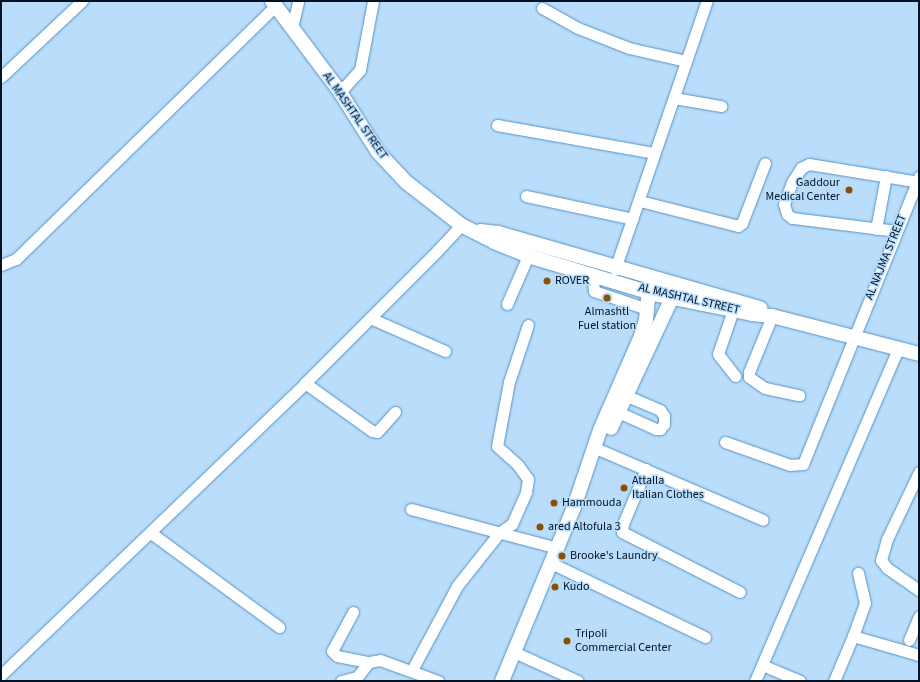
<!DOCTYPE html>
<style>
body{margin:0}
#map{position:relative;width:920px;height:682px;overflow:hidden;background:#b9ddfb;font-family:"Source Sans 3",sans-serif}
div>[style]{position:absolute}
.roads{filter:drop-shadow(0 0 1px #5792c2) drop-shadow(0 0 1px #5792c2)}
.minor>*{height:11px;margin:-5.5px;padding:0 5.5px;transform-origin:5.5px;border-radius:5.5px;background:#fff}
.major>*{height:14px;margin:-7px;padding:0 7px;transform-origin:7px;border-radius:7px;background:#fff}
.dots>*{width:11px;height:11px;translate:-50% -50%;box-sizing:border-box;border:2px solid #b9ddfb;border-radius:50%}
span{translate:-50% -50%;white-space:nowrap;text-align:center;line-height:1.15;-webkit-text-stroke:3px #b9ddfb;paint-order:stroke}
.street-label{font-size:12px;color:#001224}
.poi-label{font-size:12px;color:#001224}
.right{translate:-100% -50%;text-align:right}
.left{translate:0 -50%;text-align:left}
.frame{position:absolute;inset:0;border:2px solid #001224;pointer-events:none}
</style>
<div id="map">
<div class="roads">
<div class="minor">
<div style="left:542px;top:8px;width:41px;rotate:29.1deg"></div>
<div style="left:578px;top:28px;width:55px;rotate:21.4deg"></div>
<div style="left:629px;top:48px;width:58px;rotate:12.8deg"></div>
<div style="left:292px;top:28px;width:28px;rotate:-77deg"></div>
<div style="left:1px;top:77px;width:111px;rotate:-43.2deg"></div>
<div style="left:340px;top:92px;width:30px;rotate:-48deg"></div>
<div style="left:360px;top:70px;width:70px;rotate:-79.3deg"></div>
<div style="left:674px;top:98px;width:48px;rotate:9.7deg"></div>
<div style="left:497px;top:125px;width:159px;rotate:10.1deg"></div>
<div style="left:526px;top:196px;width:109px;rotate:12.1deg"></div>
<div style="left:640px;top:201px;width:101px;rotate:14.3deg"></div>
<div style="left:738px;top:226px;width:5px;rotate:-37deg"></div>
<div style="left:742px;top:223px;width:64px;rotate:-69deg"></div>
<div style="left:876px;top:229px;width:54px;rotate:-79.3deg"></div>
<div style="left:897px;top:231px;width:106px;rotate:-172.9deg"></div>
<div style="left:792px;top:218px;width:6px;rotate:-141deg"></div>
<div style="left:787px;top:214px;width:10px;rotate:-107deg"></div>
<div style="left:784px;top:204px;width:23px;rotate:-70deg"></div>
<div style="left:792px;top:182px;width:17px;rotate:-57deg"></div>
<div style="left:801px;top:168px;width:9px;rotate:-27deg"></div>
<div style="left:809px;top:164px;width:111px;rotate:9.3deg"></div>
<div style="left:1px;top:265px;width:16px;rotate:-22deg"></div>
<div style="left:16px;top:259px;width:362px;rotate:-44.3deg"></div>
<div style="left:615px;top:269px;width:283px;rotate:-71.1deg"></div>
<div style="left:592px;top:274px;width:17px;rotate:83deg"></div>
<div style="left:594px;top:291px;width:56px;rotate:18.8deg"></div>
<div style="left:507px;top:304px;width:52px;rotate:-66.4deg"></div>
<div style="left:733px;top:310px;width:46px;rotate:108.8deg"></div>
<div style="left:718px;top:354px;width:28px;rotate:52deg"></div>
<div style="left:772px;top:316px;width:61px;rotate:112.3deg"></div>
<div style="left:749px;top:372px;width:5px;rotate:90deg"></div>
<div style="left:749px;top:377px;width:19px;rotate:35deg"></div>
<div style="left:765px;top:388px;width:35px;rotate:12deg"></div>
<div style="left:370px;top:318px;width:82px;rotate:23.7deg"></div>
<div style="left:305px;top:383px;width:82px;rotate:35.6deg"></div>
<div style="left:372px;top:431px;width:5px;rotate:11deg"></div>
<div style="left:377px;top:432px;width:27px;rotate:-48deg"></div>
<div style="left:618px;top:412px;width:42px;rotate:24.1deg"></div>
<div style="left:656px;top:429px;width:4px"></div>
<div style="left:660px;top:429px;width:6px;rotate:-51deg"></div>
<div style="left:664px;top:424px;width:8px;rotate:-90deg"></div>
<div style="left:664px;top:416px;width:7px;rotate:-124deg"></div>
<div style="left:660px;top:410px;width:36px;rotate:-157deg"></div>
<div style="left:725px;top:442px;width:69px;rotate:19.5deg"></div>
<div style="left:790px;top:465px;width:13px;rotate:-4deg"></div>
<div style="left:803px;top:464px;width:310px;rotate:-68deg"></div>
<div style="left:600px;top:450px;width:177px;rotate:23.2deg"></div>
<div style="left:646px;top:469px;width:60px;rotate:112.7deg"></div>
<div style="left:623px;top:524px;width:8px;rotate:97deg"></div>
<div style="left:622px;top:532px;width:132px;rotate:27deg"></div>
<div style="left:919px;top:472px;width:74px;rotate:115.5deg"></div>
<div style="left:887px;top:539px;width:22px;rotate:106deg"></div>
<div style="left:881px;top:560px;width:10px;rotate:53deg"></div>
<div style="left:887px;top:568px;width:39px;rotate:35deg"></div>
<div style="left:411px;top:509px;width:152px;rotate:14.9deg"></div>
<div style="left:151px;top:533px;width:159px;rotate:36.3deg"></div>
<div style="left:551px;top:563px;width:171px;rotate:25.7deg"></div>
<div style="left:353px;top:612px;width:44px;rotate:118.3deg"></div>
<div style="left:332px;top:651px;width:7px;rotate:45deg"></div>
<div style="left:337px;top:656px;width:33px;rotate:11deg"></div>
<div style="left:369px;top:662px;width:11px;rotate:-10deg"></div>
<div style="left:380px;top:660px;width:62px;rotate:19.9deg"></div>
<div style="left:853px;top:636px;width:35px;rotate:-70deg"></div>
<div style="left:865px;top:603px;width:31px;rotate:-103deg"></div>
<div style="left:909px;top:640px;width:26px;rotate:-67deg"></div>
<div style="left:514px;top:652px;width:70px;rotate:24.4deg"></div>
<div style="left:762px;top:665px;width:41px;rotate:22.8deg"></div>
<div style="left:412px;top:670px;width:95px;rotate:-61.8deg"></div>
<div style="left:457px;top:586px;width:68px;rotate:-51.6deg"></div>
<div style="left:499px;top:533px;width:16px;rotate:-35deg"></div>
<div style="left:512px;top:524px;width:35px;rotate:-66deg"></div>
<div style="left:526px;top:492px;width:13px;rotate:-81deg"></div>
<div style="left:528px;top:479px;width:17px;rotate:-126deg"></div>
<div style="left:518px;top:465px;width:28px;rotate:-138deg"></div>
<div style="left:497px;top:446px;width:65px;rotate:-79.4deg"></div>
<div style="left:509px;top:382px;width:60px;rotate:-71.6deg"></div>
<div style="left:1px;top:675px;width:422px;rotate:-43.8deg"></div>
<div style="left:305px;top:383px;width:187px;rotate:-45deg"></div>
<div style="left:437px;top:251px;width:35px;rotate:-47deg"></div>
<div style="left:341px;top:681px;width:16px;rotate:-14deg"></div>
<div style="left:354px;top:681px;width:24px;rotate:-52deg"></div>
<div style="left:755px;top:681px;width:361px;rotate:-66.7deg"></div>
<div style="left:834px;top:681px;width:49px;rotate:-67.1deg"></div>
<div style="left:853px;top:636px;width:69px;rotate:16.1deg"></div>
</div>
<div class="major">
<div style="left:272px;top:1px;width:114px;rotate:53.2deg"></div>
<div style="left:340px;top:92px;width:71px;rotate:57.7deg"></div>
<div style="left:378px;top:152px;width:41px;rotate:47deg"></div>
<div style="left:406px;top:182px;width:70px;rotate:38deg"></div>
<div style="left:461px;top:225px;width:37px;rotate:27deg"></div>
<div style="left:494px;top:242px;width:37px;rotate:22deg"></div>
<div style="left:528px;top:256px;width:136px;rotate:16.7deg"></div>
<div style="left:658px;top:295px;width:96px;rotate:11.4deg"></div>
<div style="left:752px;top:314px;width:20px;rotate:6deg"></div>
<div style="left:772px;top:316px;width:152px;rotate:14.5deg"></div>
<div style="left:480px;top:231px;width:18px;rotate:6deg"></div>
<div style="left:498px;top:233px;width:273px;rotate:16deg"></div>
<div style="left:611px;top:428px;width:153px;rotate:-64.9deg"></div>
<div style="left:502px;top:681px;width:188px;rotate:-67.5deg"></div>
<div style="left:574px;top:507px;width:81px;rotate:-71.3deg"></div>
<div style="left:600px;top:430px;width:103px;rotate:-66.4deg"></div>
<div style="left:641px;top:336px;width:17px;rotate:-73deg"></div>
<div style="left:646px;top:320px;width:42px;rotate:-84.6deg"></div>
</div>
</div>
<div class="dots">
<div style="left:849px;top:190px;background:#895105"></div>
<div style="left:547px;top:281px;background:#895105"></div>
<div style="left:607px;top:298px;background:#895105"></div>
<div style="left:624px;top:488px;background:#895105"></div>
<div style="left:554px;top:503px;background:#895105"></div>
<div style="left:540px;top:527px;background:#895105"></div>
<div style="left:562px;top:556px;background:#895105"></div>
<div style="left:555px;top:587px;background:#895105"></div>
<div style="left:567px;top:641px;background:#895105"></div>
</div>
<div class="street-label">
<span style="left:355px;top:116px;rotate:55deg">AL MASHTAL STREET</span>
<span style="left:886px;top:257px;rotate:-68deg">AL NAJMA STREET</span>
<span style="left:689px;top:299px;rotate:13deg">AL MASHTAL STREET</span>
</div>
<div class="poi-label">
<span class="right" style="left:840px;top:190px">Gaddour<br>Medical Center</span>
<span class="left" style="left:555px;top:281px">ROVER</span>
<span style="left:607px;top:319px">Almashtl<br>Fuel station</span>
<span class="left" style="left:632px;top:488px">Attalla<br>Italian Clothes</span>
<span class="left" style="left:562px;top:503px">Hammouda</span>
<span class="left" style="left:548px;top:527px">ared Altofula 3</span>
<span class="left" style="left:570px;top:556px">Brooke's Laundry</span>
<span class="left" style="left:563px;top:587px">Kudo</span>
<span class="left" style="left:575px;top:641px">Tripoli<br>Commercial Center</span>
</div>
<div class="frame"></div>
</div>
